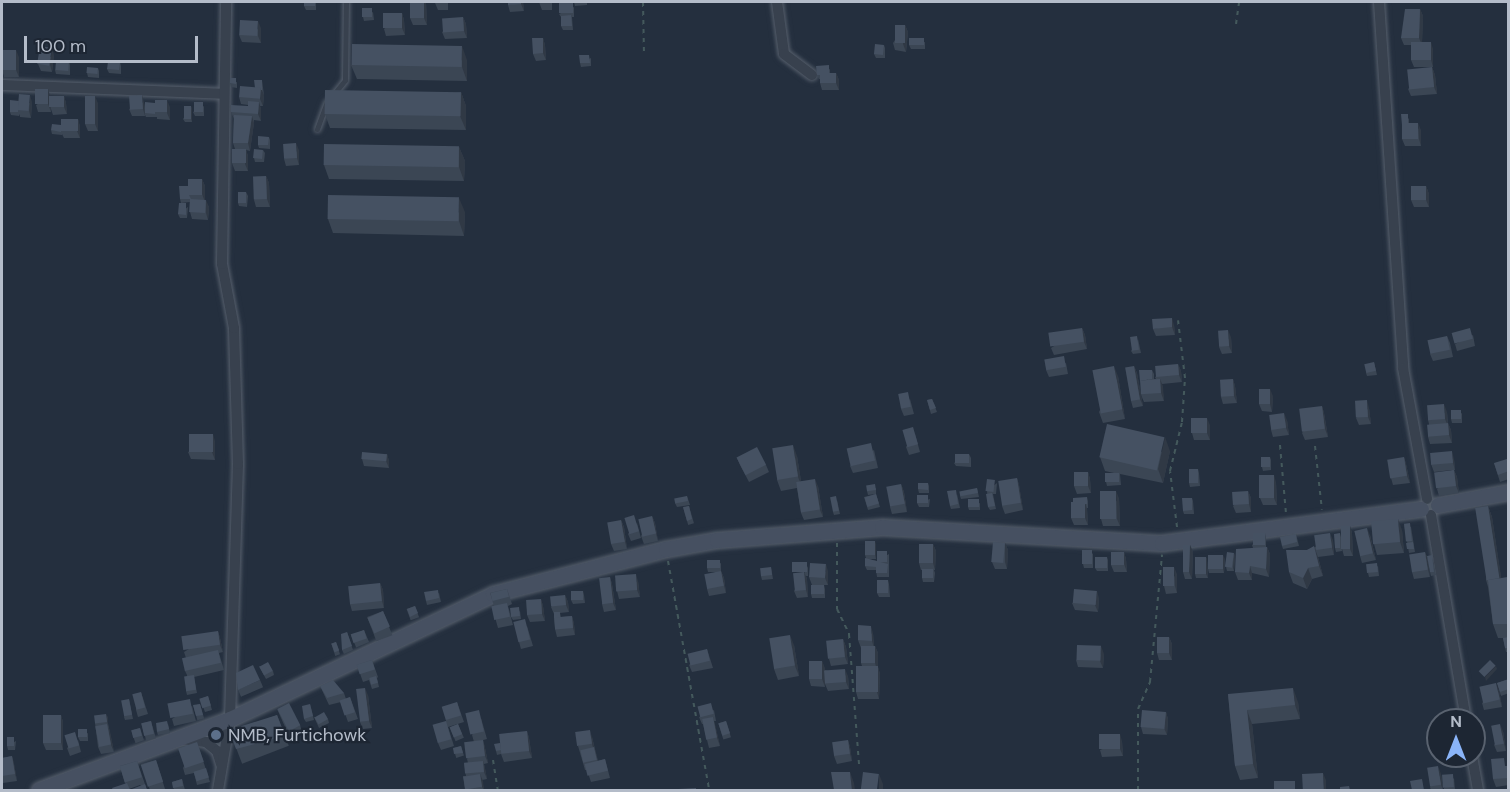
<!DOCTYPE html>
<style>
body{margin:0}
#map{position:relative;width:1510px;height:792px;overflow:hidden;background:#242f3e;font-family:"DM Sans",sans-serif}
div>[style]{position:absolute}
.path>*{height:2px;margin-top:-1px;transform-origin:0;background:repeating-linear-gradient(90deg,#44595c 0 4.5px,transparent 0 9px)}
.roads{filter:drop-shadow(0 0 2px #565f6c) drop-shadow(0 0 2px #565f6c)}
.lane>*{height:5px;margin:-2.5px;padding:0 2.5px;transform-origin:2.5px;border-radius:2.5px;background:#38414e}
.street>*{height:10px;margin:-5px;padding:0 5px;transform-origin:5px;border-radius:5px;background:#38414e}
.secondary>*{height:15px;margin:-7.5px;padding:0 7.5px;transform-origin:7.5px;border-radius:7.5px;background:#465061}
.wall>*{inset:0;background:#3b4654;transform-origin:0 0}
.shaded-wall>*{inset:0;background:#303945}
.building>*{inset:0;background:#455162;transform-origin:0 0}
.dots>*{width:16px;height:16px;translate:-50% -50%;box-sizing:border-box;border:3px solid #1d2633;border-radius:50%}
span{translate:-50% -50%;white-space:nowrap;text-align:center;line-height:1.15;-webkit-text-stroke:4.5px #1d2633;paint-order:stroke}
.poi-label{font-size:18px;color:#b4bcc9}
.left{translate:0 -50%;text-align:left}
.frame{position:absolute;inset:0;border:3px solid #b4bcc9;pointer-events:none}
.north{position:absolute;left:1426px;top:708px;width:60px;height:60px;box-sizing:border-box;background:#1d2633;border:2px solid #59626f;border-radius:50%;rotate:0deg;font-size:16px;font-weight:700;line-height:24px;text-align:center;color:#b4bcc9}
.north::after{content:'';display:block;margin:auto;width:21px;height:27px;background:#8ab4f8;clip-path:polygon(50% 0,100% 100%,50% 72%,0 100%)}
.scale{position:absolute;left:24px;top:36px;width:174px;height:27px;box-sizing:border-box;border:3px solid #b4bcc9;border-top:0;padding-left:8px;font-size:18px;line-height:21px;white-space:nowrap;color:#b4bcc9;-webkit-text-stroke:4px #1d2633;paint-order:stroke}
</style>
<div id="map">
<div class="path">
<div style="left:643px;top:2px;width:50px;rotate:88.9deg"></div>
<div style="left:1236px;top:24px;width:22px;rotate:-82deg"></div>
<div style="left:1280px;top:445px;width:68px;rotate:85deg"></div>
<div style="left:1315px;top:446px;width:64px;rotate:83.8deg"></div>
<div style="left:1177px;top:527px;width:56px;rotate:-97.1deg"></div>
<div style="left:1170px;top:471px;width:50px;rotate:-76.2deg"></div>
<div style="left:1182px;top:422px;width:44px;rotate:-86.1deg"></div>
<div style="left:1185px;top:378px;width:58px;rotate:-96.9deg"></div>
<div style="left:837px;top:543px;width:66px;rotate:90deg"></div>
<div style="left:837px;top:609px;width:28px;rotate:64deg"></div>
<div style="left:849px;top:634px;width:131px;rotate:85.6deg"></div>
<div style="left:668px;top:561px;width:233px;rotate:79.8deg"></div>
<div style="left:493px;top:760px;width:30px;rotate:81deg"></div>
<div style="left:1138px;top:790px;width:81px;rotate:-90deg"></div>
<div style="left:1138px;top:709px;width:30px;rotate:-66deg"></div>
<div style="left:1150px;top:682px;width:128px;rotate:-84.6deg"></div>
</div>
<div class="roads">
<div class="lane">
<div style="left:333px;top:95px;width:19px;rotate:-51deg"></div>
<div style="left:345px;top:80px;width:78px;rotate:-89.3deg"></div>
<div style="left:317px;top:129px;width:29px;rotate:-70deg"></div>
</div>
<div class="street">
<div style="left:777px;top:2px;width:52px;rotate:82.3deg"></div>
<div style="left:784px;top:54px;width:35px;rotate:37deg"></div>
<div style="left:1379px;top:2px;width:367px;rotate:86.2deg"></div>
<div style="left:1403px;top:368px;width:133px;rotate:79.6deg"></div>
<div style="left:2px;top:85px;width:222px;rotate:2.3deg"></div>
<div style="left:1431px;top:515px;width:208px;rotate:80.3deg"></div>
<div style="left:182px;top:739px;width:24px;rotate:7deg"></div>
<div style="left:206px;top:742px;width:14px;rotate:39deg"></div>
<div style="left:217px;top:751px;width:14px;rotate:73deg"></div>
<div style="left:1472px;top:756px;width:35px;rotate:80deg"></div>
<div style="left:218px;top:790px;width:72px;rotate:-80.4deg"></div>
<div style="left:230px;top:719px;width:255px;rotate:-88.2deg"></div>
<div style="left:238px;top:464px;width:136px;rotate:-91.7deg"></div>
<div style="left:234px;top:328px;width:65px;rotate:-100.6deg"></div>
<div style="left:222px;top:264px;width:262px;rotate:-89.1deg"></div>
</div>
<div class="secondary">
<div style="left:1438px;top:505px;width:71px;rotate:-10.5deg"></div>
<div style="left:39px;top:790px;width:204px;rotate:-20.4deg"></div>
<div style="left:230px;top:719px;width:291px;rotate:-25.4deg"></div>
<div style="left:493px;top:594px;width:179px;rotate:-14.6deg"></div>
<div style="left:666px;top:549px;width:52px;rotate:-10deg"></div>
<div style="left:717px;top:540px;width:166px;rotate:-4.5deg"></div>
<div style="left:882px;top:527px;width:280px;rotate:3.3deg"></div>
<div style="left:1162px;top:543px;width:261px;rotate:-7.5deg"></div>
</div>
</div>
<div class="wall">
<div style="clip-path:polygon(316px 2px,316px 10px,306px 10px,304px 6px)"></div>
<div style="clip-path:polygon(410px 2px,426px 2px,427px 25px,413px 25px,410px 18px)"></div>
<div style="clip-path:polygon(448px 2px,448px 10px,438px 10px,435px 3px)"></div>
<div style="clip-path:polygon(523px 2px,524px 11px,510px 12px,508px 5px)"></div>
<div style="clip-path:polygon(539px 2px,552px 2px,552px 10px,542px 10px)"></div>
<div style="clip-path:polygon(574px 2px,587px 2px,587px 5px,575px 6px)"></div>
<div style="clip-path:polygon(574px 7px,574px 17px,572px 17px,573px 30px,563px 30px,561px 26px,561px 17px,559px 14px)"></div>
<div style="clip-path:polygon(1420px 9px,1423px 16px,1422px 42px,1433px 49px,1433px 67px,1414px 67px,1411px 60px,1411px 45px,1404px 45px,1401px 38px)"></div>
<div style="clip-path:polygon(373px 12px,374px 20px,364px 21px,363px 17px)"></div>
<div style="clip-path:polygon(402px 13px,404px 20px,405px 35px,386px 36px,384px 29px)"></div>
<div style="clip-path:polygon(463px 17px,466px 24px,467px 38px,445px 39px,442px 32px)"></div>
<div style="clip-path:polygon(905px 25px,908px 32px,906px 52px,895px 50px,893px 43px)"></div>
<div style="clip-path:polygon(261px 28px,261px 43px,242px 42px,239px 35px)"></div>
<div style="clip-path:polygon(543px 38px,545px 45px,546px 60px,536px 61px,533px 54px)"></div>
<div style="clip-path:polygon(925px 42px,925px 49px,911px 49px,909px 45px)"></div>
<div style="clip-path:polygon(884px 45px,885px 48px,885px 58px,876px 58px,874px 54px)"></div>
<div style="clip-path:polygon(54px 55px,52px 72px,41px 71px,38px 64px)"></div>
<div style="clip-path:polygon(19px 57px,19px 77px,4px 77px,2px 70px)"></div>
<div style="clip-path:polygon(591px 58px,591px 66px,581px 67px,580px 63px)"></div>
<div style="clip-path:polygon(467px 60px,467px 81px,357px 79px,351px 65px)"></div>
<div style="clip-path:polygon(69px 61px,70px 65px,70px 75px,56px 74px,55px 70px)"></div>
<div style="clip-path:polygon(120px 62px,121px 66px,121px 74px,109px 73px,107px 69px)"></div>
<div style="clip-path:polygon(1432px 67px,1435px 75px,1437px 94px,1411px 96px,1408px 89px)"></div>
<div style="clip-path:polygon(98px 68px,99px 71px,99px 78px,88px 77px,87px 73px)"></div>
<div style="clip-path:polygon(830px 69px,830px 73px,836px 73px,839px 80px,839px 90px,822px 90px,820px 83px,820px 79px,819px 79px,817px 75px)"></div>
<div style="clip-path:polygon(262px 80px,264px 95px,263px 106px,260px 106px,261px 109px,261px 121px,254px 120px,254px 123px,250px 151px,246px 150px,248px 156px,248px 171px,235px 171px,232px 163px,235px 149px,233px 143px,234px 119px,231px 112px,248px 106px,248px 105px,241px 104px,239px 97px,255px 88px)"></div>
<div style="clip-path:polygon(237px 82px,237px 88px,231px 87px,230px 83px)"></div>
<div style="clip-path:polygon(461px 92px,466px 106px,466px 130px,330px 128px,325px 114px)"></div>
<div style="clip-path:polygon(64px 96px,66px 103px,67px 114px,53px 115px,51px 109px,51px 112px,38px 112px,36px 105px,50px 97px)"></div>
<div style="clip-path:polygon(32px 102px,31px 118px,20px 117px,20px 114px,19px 116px,11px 115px,10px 112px)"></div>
<div style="clip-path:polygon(144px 102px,145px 108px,170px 107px,170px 120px,157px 119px,157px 117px,146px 117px,145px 115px,145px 116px,132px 116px,129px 109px)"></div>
<div style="clip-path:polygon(98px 103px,98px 131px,88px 131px,85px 124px)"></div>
<div style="clip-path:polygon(191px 106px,192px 110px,192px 122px,185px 122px,183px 119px)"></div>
<div style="clip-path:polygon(204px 106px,204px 116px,195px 116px,193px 112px)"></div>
<div style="clip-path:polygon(1409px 118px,1409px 123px,1421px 130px,1421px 146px,1405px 146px,1402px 139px,1402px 125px)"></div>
<div style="clip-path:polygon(78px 119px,80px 127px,80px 138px,64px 138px,62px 134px,62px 135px,52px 134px,51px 130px)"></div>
<div style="clip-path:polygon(269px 137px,270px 140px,270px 149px,259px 148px,258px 145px)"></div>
<div style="clip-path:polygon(459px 147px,465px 161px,464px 181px,329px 179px,324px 165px)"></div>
<div style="clip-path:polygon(263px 150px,265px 153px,264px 162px,255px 162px,254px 158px)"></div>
<div style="clip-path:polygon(299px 150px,299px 165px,286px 166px,284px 159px)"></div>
<div style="clip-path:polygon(266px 176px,269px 183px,270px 207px,256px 207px,254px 200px)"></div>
<div style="clip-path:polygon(202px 179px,205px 186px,205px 200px,209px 207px,208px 220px,192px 219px,190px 212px,190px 202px,181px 203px,180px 199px,189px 186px)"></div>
<div style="clip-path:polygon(1426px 186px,1429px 194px,1429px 207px,1414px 207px,1411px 200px)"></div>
<div style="clip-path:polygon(246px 192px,248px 196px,247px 207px,239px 206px,238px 203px)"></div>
<div style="clip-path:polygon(188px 207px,187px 218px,180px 218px,178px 214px)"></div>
<div style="clip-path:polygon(465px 212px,464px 236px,333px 233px,328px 219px)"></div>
<div style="clip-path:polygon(1174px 325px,1175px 335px,1156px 336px,1153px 329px)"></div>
<div style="clip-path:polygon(1082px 328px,1085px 335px,1087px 349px,1054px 355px,1051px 348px)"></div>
<div style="clip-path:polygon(1473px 335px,1475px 346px,1457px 351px,1455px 344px)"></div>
<div style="clip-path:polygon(1447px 336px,1450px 343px,1453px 357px,1433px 361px,1430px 354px)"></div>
<div style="clip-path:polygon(1231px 337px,1232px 353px,1222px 354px,1219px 347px)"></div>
<div style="clip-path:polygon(1138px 339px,1141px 353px,1133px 354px,1131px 351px)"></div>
<div style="clip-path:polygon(1374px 362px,1377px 375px,1367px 376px,1366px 373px)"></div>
<div style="clip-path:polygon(1066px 363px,1068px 374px,1049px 377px,1046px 370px)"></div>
<div style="clip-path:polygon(1178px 364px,1181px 371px,1182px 382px,1162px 384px,1164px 401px,1144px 402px,1141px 395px,1152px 370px,1154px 374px,1154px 379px,1156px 379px,1155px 377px)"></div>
<div style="clip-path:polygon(1134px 366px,1137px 373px,1143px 406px,1133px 408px,1131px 401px)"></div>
<div style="clip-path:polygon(1118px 376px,1125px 419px,1103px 423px,1099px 412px)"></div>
<div style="clip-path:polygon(1233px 379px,1235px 386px,1237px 403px,1223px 404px,1221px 397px)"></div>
<div style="clip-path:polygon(1273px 396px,1272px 412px,1262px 411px,1259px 404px)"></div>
<div style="clip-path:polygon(910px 399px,914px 414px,904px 416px,901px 409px)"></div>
<div style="clip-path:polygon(932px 399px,937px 412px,931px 414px,927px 400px)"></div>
<div style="clip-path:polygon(1322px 406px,1324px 413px,1328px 437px,1305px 440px,1302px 433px)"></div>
<div style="clip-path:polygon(1369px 408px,1371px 424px,1359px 425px,1356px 418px)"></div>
<div style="clip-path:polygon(1447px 412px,1448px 423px,1451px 430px,1452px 443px,1430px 444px,1428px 437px,1429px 424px,1428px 420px)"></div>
<div style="clip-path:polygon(1462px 413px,1462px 423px,1452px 423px,1451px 419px)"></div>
<div style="clip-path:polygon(1287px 420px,1289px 435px,1273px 437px,1271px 430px)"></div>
<div style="clip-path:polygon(1210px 425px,1210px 440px,1194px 440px,1192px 433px)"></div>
<div style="clip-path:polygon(915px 434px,920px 452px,909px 455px,906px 447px)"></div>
<div style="clip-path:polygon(215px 441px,215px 460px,191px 459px,188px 452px)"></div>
<div style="clip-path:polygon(874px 450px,878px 468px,853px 473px,850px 466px)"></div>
<div style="clip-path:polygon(1170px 451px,1163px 483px,1120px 474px,1121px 485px,1107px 486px,1106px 482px,1114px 473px,1105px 471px,1100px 457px)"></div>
<div style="clip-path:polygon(387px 454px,389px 461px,389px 468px,364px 466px,362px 459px)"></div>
<div style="clip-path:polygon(969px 454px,971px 458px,971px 467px,956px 466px,954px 463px)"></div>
<div style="clip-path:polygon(797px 456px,801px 481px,818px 486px,823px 517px,804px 520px,801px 513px,797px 488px,781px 491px,777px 480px)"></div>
<div style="clip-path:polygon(1270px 457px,1271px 460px,1271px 470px,1263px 471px,1262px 467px)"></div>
<div style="clip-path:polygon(1404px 457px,1406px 464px,1410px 483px,1393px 485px,1391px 478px)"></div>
<div style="clip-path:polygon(737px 458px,766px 465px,769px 472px,749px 482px,740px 465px)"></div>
<div style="clip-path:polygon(1454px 459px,1455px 470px,1454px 470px,1457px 477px,1459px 493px,1439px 496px,1437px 489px,1452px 470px,1434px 472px,1431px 464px)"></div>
<div style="clip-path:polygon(1494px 463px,1509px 464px,1509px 479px,1500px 482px)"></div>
<div style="clip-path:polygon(1198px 469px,1199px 473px,1200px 486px,1190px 487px,1189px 483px)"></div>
<div style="clip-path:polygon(1088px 472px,1090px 479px,1091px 493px,1077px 494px,1074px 486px)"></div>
<div style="clip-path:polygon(1017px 478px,1019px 485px,1023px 510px,1005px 514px,1002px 506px)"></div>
<div style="clip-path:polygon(1276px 482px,1277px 505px,1263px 505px,1260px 498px)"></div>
<div style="clip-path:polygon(928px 483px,929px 486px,929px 493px,919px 493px,918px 489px)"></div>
<div style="clip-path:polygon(997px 483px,996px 494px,993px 494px,996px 509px,990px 510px,988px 507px,987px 491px)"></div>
<div style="clip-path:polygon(901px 484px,904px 492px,907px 512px,892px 514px,890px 507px)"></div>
<div style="clip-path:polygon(876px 488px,876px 494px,880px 507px,868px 510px,864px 497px,876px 494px,868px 495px,867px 491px)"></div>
<div style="clip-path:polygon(977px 488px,979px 497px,961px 499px,960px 496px)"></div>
<div style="clip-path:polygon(1248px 491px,1251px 498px,1251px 512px,1236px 513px,1233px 506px)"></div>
<div style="clip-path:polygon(957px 494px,960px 508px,951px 509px,950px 506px)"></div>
<div style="clip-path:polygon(687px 496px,690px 505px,677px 507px,675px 503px)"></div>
<div style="clip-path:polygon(1087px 497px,1088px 501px,1088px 508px,1087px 508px,1088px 525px,1074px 525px,1071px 518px)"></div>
<div style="clip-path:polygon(1119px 498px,1120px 526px,1103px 526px,1101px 519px)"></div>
<div style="clip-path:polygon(1192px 498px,1193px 501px,1194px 514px,1184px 514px,1183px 511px)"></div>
<div style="clip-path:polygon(930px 499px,929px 507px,919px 507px,917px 503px)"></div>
<div style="clip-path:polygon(837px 500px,840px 514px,834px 515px,833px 512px)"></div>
<div style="clip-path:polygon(980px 503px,980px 510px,969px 510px,968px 507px)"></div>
<div style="left:689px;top:506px;width:18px;height:6px;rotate:74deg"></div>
<div style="clip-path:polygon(1488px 506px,1492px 517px,1501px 578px,1509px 577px,1509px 652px,1506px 652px,1503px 638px,1498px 638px,1493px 624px,1488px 587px,1486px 580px)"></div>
<div style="clip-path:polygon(652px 516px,655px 523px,658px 541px,644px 544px,641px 536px)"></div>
<div style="clip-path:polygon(621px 520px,624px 527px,627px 549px,614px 551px,611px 544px)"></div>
<div style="clip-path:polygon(637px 523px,641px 538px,631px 541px,628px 534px)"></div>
<div style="clip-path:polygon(1404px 524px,1411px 527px,1415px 552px,1409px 553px)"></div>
<div style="clip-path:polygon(1350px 526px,1352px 533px,1353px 556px,1344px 556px,1342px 549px)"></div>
<div style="clip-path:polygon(1402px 530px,1404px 553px,1377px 555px,1374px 544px)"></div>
<div style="clip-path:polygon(1265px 533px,1266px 537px,1266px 547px,1267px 547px,1270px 554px,1269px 577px,1252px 573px,1252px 580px,1238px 580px,1235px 572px,1253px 548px,1252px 545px)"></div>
<div style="clip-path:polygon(1340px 533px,1341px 537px,1342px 551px,1336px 552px,1335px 548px)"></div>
<div style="clip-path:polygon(1296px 534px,1299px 546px,1283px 549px,1282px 546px)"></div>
<div style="clip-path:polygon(1370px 535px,1376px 560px,1362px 563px,1360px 556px)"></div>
<div style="clip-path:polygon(1333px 540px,1334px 555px,1318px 557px,1323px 576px,1312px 579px,1307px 589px,1293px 583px,1289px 572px,1307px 550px)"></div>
<div style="clip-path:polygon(1005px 543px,1008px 550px,1007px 569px,995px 569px,992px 562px)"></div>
<div style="clip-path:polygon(876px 544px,876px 559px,868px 559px,877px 561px,889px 554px,889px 577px,877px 577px,876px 570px,867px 570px,865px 566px,866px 558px,865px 555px)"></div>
<div style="clip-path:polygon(933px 544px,936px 551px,935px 570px,934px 570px,935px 573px,934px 582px,923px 582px,922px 578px,922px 570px,921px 570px,919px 563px)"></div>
<div style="clip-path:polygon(1190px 545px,1193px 552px,1192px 579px,1185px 579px,1183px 572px)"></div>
<div style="clip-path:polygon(1124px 552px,1126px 559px,1127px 572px,1114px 572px,1111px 565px)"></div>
<div style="clip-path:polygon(1425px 552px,1428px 560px,1430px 577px,1414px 579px,1412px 572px)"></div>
<div style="clip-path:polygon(1093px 553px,1093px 568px,1084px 568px,1083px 564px)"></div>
<div style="clip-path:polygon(1234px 553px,1235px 557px,1234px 571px,1227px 571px,1226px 567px)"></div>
<div style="clip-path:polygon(1107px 557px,1108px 560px,1108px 571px,1097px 571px,1095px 568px)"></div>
<div style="clip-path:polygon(1206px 557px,1207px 560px,1208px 578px,1196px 578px,1195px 574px)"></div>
<div style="clip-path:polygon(1433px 558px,1436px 575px,1431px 576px,1430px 572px)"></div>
<div style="clip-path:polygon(1225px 559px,1224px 573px,1209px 573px,1208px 569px)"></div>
<div style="clip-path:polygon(721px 563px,721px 571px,724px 578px,726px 593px,709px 596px,707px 589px,715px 572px,708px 572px,707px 568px)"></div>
<div style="clip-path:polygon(808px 566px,808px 576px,806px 576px,807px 579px,808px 597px,797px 598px,794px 591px)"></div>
<div style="clip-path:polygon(1378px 566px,1379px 576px,1369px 577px,1368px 573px)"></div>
<div style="clip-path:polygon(771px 567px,773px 579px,762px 580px,761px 576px)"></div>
<div style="clip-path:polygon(828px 571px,828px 585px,824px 585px,825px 589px,825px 598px,812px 598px,811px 594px,812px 585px,809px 577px)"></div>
<div style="clip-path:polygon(1177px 574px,1177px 593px,1166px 594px,1164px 586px)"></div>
<div style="clip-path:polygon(610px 577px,612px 584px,616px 610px,604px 612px,602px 604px)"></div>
<div style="clip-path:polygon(888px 580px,889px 584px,890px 597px,879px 597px,877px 593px)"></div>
<div style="clip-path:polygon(638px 581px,640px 597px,619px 599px,617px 591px)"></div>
<div style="clip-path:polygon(380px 583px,383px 590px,384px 608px,352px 611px,350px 604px)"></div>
<div style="clip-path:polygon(507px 589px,512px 604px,508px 606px,513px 625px,498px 628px,496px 621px,494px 606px,490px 593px)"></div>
<div style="clip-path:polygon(583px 591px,584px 595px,585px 603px,573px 604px,571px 600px)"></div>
<div style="clip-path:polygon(439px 593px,441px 602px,427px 605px,426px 601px)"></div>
<div style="clip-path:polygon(565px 595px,568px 602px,569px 612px,560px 613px,561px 617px,572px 616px,574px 624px,575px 635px,557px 637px,555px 629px,554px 614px,551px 607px)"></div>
<div style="clip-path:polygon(1099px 598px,1098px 612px,1075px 610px,1072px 603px)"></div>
<div style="clip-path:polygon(541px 599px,543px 606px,545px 621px,530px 622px,527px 615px)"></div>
<div style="left:415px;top:606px;width:12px;height:9px;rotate:70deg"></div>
<div style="left:383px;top:611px;width:26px;height:17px;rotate:69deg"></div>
<div style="clip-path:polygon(520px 611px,521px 619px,513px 620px,511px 617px)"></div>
<div style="clip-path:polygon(527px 626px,533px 646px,521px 649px,519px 642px)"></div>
<div style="left:364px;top:630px;width:13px;height:14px;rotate:67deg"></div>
<div style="clip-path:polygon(218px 631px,220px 638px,223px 652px,219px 653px,224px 670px,194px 677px,197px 693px,187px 695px,186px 691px,187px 675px,185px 671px,186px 658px,184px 652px)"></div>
<div style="clip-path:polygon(347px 632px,353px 650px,344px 654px,342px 650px)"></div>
<div style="clip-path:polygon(873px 633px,874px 646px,875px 646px,878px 653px,878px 667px,880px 674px,879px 699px,858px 699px,856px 692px,862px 666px,861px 663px,861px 648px,858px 640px)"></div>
<div style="clip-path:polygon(1169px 637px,1172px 644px,1172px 660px,1159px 660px,1157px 653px)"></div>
<div style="clip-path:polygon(843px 639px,846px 647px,848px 664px,831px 666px,829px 659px)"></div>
<div style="left:336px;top:642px;width:13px;height:5px;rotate:72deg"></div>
<div style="clip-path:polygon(794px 645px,799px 676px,778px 680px,774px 669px)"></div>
<div style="clip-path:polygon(707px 649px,713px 668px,692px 672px,689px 665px)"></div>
<div style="clip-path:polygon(1104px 654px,1103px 668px,1078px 667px,1076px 660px)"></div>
<div style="clip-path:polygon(372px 660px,378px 677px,377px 678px,379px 687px,372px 689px,369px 680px,363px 682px,357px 665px)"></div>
<div style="clip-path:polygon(822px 661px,825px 670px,848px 676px,849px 689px,828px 691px,825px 684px,825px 678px,825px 687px,811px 686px,809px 679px)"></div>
<div style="clip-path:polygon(259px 666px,273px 671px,274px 675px,266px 679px)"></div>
<div style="clip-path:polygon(1509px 679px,1509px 693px,1501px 696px,1497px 683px)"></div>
<div style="left:260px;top:680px;width:8px;height:24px;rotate:67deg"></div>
<div style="clip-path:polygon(320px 686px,344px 693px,346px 699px,350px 697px,358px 719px,348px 722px,341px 702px,329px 705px)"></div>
<div style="clip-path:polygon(1499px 690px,1502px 707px,1484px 710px,1482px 703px)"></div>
<div style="clip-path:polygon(141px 692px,148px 714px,138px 717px,136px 710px)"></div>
<div style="clip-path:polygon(1228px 694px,1298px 702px,1300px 719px,1252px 724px,1258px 778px,1240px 780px,1235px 766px)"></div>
<div style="clip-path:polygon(368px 695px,372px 728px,363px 729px,360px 722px)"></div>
<div style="clip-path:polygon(208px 696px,212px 710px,205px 712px,200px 699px)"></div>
<div style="clip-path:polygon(129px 699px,133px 719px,125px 720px,124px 717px)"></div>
<div style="clip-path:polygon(457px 702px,464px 722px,448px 727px,454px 746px,441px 750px,438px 743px,446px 721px,446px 720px)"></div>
<div style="left:200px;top:704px;width:15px;height:7px;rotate:74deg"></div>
<div style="clip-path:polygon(310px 704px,314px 720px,306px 722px,304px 719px)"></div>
<div style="clip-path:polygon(192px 706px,196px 721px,174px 726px,172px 719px)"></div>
<div style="clip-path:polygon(277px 709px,300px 725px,302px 732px,290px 738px)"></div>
<div style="clip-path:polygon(714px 710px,716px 721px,714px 721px,720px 746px,709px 748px,703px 724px,702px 724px,699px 717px)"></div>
<div style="clip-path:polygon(1166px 712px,1168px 719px,1167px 735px,1143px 734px,1141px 727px)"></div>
<div style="clip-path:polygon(106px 714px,114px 752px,101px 754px,98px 747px,95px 723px)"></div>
<div style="clip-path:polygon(61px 715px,63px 722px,63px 750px,46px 750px,43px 743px)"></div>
<div style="left:277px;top:715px;width:33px;height:50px;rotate:69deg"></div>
<div style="clip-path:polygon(314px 717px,328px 719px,329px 723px,319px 728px)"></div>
<div style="clip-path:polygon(481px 718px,487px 739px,476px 742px,483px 740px,485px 748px,488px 763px,484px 764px,487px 779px,482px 780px,484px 790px,465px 790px,463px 776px,466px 776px,464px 763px,468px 763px,467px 759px,474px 742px,472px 735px)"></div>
<div style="left:151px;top:721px;width:18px;height:10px;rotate:74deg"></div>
<div style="left:726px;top:721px;width:17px;height:8px;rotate:73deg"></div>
<div style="clip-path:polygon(168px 724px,170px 733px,158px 735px,157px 732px)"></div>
<div style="left:458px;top:724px;width:15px;height:9px;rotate:67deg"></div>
<div style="left:140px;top:728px;width:13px;height:9px;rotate:72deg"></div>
<div style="clip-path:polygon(527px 731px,529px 738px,532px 758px,504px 762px,501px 754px,497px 755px,496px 751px,500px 743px)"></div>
<div style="clip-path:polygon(1503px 731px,1506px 751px,1497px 752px,1494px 745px)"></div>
<div style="clip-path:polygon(88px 733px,88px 741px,80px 741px,78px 737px)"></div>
<div style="clip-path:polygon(592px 737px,598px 761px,605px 759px,610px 778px,591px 782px,587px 770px,585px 770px,583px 763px,578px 746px)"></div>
<div style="clip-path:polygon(78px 740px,81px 752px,70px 756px,67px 748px)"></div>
<div style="clip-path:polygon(848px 740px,850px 747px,852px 761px,837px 764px,834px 756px)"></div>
<div style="clip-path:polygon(16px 741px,15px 750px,8px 750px,7px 746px)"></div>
<div style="clip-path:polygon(1122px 741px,1123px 756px,1102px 757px,1100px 750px)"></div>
<div style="clip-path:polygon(197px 742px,210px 782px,197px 785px,194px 773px,185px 775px,183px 768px)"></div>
<div style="left:461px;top:746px;width:10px;height:8px;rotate:73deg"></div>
<div style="clip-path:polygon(12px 756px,14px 764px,17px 781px,3px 783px,2px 778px,2px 758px)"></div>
<div style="clip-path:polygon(156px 760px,165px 789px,161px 790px,150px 790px,141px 764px)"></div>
<div style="clip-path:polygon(137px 761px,147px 790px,140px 785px,129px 789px,125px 783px,120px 766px)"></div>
<div style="clip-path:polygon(1507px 766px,1509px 766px,1509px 785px,1496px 787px,1493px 779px)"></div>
<div style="clip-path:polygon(1441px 774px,1443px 790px,1431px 790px,1430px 787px)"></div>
<div style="clip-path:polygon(1454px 778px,1455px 790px,1444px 790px,1444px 788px)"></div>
<div style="clip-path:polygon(182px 779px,185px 790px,174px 790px,172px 782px)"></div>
</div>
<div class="shaded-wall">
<div style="clip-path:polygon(424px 2px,426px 2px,427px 25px,424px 18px)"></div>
<div style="clip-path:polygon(521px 2px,523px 2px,524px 11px,521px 4px)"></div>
<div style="clip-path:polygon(1420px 9px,1423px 16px,1422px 45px,1419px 38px)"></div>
<div style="clip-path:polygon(402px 13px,404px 20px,405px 35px,402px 28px)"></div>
<div style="clip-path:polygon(463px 17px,466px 24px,467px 38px,464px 31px)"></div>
<div style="clip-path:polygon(258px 21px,261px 28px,261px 43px,258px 36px)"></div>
<div style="clip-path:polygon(905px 25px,908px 32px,906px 52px,903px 44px)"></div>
<div style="clip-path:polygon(543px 38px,545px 45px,546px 60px,543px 53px)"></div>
<div style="clip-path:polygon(1431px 42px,1433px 49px,1433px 67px,1431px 60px)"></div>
<div style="clip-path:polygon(462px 46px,467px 60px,467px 81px,462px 67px)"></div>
<div style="clip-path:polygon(52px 48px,54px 55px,52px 72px,50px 65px)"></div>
<div style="clip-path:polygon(16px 50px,19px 57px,19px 77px,16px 70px)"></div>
<div style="clip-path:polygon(1432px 67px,1435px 75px,1437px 94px,1434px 87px)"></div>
<div style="clip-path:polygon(836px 73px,839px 80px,839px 90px,836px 83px)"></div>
<div style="clip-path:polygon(261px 88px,264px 95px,263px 106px,260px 99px)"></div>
<div style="clip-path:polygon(48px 89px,50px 96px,51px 112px,48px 104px)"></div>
<div style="clip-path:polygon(461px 92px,466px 106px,466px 130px,460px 116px)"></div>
<div style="clip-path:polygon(30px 95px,32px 102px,31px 118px,29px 111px)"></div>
<div style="clip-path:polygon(142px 95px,144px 102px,145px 116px,143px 109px)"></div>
<div style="clip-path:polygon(64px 96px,66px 103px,67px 114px,64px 107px)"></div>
<div style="clip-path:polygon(95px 96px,98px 103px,98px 131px,95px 124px)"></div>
<div style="clip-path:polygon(167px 100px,170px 107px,170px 120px,167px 113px)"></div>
<div style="clip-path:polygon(259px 102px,261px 109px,261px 121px,258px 114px)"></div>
<div style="clip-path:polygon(191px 106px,192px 110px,192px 122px,191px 119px)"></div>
<div style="clip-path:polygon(252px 116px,254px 123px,250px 151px,248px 143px)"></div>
<div style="clip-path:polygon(78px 119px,80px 127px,80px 138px,77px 131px)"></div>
<div style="clip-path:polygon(1418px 123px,1421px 130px,1421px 146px,1419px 139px)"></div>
<div style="clip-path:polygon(296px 143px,299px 150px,299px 165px,297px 158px)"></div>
<div style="clip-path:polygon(459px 147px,465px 161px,464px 181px,459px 167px)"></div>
<div style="clip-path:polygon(246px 149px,248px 156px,248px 171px,245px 164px)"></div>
<div style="clip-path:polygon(266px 176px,269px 183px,270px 207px,267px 199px)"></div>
<div style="clip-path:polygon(202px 179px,205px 186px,205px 202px,202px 194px)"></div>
<div style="clip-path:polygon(1426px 186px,1429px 194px,1429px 207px,1426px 200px)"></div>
<div style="clip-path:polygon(459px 198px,465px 212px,464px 236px,459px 221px)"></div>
<div style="clip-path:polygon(206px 200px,209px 207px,208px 220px,206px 213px)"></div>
<div style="clip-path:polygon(1172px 318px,1174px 325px,1175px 335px,1172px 327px)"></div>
<div style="clip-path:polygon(1082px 328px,1085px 335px,1087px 349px,1084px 342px)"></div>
<div style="clip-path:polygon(1228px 330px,1231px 337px,1232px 353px,1229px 346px)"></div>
<div style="clip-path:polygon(1178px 364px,1181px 371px,1182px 382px,1179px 375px)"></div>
<div style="clip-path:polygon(1114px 366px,1118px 376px,1125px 419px,1122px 409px)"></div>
<div style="clip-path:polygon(1134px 366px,1137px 373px,1143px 406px,1140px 399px)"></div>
<div style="clip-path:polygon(1160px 379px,1163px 386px,1164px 401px,1161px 393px)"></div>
<div style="clip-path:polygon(1233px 379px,1235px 386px,1237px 403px,1234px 396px)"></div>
<div style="clip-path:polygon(1270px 389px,1273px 396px,1272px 412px,1270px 404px)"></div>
<div style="clip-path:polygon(1367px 400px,1369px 408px,1371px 424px,1368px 417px)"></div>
<div style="clip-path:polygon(1444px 404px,1447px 412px,1448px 426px,1445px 419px)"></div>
<div style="clip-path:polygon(1322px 406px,1324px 413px,1328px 437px,1325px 429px)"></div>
<div style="clip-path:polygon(1284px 413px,1287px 420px,1289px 435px,1286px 428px)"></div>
<div style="clip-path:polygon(1207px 418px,1210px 425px,1210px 440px,1207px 433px)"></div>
<div style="clip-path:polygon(1448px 423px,1451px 430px,1452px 443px,1449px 435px)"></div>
<div style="clip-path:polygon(213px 434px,215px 441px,215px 460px,212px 452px)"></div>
<div style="clip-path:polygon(1165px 437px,1170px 451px,1163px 483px,1158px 469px)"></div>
<div style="clip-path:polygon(793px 445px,797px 456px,802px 487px,798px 477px)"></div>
<div style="clip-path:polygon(1452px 451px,1454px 459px,1455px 470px,1453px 463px)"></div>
<div style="clip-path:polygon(387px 454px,389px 461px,389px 468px,386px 461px)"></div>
<div style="clip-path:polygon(1404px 457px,1406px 464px,1410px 483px,1407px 476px)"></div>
<div style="clip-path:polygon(1454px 470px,1457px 477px,1459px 493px,1456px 486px)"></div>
<div style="clip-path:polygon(1088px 472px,1090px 479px,1091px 493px,1088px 486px)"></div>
<div style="clip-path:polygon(1274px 475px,1276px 482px,1277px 505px,1274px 498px)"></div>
<div style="clip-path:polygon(1017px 478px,1019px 485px,1023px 510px,1021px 503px)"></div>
<div style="clip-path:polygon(815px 479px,818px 486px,823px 517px,820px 510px)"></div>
<div style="clip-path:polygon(901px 484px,904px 492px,907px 512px,905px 504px)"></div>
<div style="clip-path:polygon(1116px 491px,1119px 498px,1120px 526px,1117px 519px)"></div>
<div style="clip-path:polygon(1248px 491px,1251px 498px,1251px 512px,1249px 504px)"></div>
<div style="clip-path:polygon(1085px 502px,1087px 509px,1088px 525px,1085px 518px)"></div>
<div style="clip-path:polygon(1488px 506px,1492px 517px,1503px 589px,1499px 578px)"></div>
<div style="clip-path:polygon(652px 516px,655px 523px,658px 541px,656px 534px)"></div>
<div style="clip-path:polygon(1398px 519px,1402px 530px,1404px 553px,1400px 542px)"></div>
<div style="clip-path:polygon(621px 520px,624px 527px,627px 549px,625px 542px)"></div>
<div style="clip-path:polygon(1350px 526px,1352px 533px,1353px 556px,1350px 549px)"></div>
<div style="clip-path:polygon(1367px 528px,1370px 535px,1376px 560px,1373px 553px)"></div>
<div style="clip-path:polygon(1330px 533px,1333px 540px,1334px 555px,1332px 548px)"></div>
<div style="clip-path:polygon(875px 541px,876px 544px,876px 559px,875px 555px)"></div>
<div style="clip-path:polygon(1005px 543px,1008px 550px,1007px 569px,1005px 562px)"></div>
<div style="clip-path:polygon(933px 544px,936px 551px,935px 570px,933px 563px)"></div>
<div style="clip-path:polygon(1190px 545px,1193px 552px,1192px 579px,1189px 572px)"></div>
<div style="clip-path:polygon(1314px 546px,1318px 557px,1323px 576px,1319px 566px)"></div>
<div style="clip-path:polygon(1267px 547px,1270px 554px,1269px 577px,1266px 569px)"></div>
<div style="clip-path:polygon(1124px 552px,1126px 559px,1127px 572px,1124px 564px)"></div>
<div style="clip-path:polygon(1425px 552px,1428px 560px,1430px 577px,1428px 570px)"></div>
<div style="clip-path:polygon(1234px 553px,1235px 557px,1234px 571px,1233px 568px)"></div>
<div style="clip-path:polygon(1223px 555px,1225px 559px,1224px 573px,1223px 569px)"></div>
<div style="clip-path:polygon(1206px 557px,1207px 560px,1208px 578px,1206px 574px)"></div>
<div style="clip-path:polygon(826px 564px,828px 571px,828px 585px,825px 578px)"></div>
<div style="clip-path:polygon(1250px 566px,1252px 573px,1252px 580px,1249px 573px)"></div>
<div style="clip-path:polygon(1174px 567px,1177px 574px,1177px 593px,1175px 586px)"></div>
<div style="clip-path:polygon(1308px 568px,1312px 579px,1307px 589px,1303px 578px)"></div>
<div style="clip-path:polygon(721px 571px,724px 578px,726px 593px,724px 586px)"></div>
<div style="clip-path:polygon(804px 572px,807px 579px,808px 597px,806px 590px)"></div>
<div style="clip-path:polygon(636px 574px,638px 581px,640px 597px,637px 590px)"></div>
<div style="clip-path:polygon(610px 577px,612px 584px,616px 610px,613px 603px)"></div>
<div style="clip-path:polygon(380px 583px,383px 590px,384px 608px,382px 601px)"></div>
<div style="clip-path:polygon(1097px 591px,1099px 598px,1098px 612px,1095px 605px)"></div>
<div style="clip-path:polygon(565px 595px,568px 602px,569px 612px,566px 605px)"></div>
<div style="clip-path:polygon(541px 599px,543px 606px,545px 621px,542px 614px)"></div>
<div style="clip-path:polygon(572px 616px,574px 624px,575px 635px,573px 628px)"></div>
<div style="clip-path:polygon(871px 626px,873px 633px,874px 648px,872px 641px)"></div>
<div style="clip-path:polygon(218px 631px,220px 638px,223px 652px,220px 645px)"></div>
<div style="clip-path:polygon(790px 635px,794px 645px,799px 676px,795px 666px)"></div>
<div style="clip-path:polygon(1169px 637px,1172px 644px,1172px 660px,1169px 653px)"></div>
<div style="clip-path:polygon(843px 639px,846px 647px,848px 664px,845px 657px)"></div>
<div style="clip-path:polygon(875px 646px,878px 653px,878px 667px,880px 674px,879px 699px,877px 692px,877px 670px,875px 663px)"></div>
<div style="clip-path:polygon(1101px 646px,1104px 654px,1103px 668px,1100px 661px)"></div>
<div style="clip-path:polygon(822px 661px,825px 668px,825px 687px,822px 679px)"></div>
<div style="clip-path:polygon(1496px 666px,1497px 669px,1486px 681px,1485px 677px)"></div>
<div style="clip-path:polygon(845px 669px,848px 676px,849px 689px,846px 682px)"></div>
<div style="clip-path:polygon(1496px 683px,1499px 690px,1502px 707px,1500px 700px)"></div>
<div style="clip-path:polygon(365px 688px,368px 695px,372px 728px,369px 721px)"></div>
<div style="clip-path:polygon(1293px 688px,1298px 702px,1300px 719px,1295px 705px)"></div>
<div style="clip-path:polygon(1247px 710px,1252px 724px,1258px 778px,1253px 764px)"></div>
<div style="clip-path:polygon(1166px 712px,1168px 719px,1167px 735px,1164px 728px)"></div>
<div style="clip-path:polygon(106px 714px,108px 717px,108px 726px,110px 731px,114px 752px,111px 745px)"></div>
<div style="clip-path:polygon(61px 715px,63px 722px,63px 750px,61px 742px)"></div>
<div style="clip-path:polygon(713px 717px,715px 724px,720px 746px,717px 738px)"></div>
<div style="clip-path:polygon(1500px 724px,1503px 731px,1506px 751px,1504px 744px)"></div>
<div style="clip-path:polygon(590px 730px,592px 737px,599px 767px,592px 744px)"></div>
<div style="clip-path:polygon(527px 731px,529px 738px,532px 758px,529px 751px)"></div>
<div style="clip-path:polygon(1120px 734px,1122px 741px,1123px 756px,1120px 749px)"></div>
<div style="clip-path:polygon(483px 740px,485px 748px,488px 763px,485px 756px)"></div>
<div style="clip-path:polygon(848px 740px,850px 747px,852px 761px,850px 754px)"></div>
<div style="clip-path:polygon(12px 756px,14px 764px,17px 781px,15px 774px)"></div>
<div style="clip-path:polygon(483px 761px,485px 768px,487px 779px,484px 772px)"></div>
<div style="clip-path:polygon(1438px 766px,1441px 774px,1443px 790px,1441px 785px)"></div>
<div style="clip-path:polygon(850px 772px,854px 783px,855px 790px,852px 790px)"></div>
<div style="clip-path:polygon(1323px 773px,1326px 780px,1326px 790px,1324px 790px)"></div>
<div style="clip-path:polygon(480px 774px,483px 781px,484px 790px,482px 787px)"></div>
<div style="clip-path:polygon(879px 774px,883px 784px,883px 790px,879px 790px)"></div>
</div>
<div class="building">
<div style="left:304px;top:2px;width:11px;height:4px"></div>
<div style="left:410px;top:2px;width:14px;height:16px"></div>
<div style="clip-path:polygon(508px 2px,521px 2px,521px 4px,508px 5px)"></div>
<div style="left:539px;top:2px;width:11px;height:1px"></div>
<div style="left:573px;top:3px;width:10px;height:14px;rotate:90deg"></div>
<div style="left:362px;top:8px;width:10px;height:9px"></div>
<div style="clip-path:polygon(1405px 9px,1420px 9px,1419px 38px,1401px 38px)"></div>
<div style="left:402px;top:13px;width:15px;height:19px;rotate:90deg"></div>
<div style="clip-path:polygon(571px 15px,572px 26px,561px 26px,561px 16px)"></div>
<div style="left:463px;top:17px;width:14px;height:21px;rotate:86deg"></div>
<div style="left:240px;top:20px;width:18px;height:15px;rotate:3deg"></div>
<div style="left:895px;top:25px;width:10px;height:18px"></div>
<div style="clip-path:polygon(532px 38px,543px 38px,543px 53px,533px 54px)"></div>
<div style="left:909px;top:38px;width:15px;height:7px"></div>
<div style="left:1411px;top:42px;width:20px;height:18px"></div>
<div style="left:352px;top:44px;width:110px;height:21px;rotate:1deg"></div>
<div style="left:875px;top:44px;width:9px;height:10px;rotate:6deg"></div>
<div style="left:40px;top:46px;width:12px;height:18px;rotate:9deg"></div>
<div style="left:2px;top:50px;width:14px;height:20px"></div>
<div style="clip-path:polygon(579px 55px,589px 55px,590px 63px,580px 63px)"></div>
<div style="left:56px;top:60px;width:13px;height:10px;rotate:4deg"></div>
<div style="clip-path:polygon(108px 62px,120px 62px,119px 70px,107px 69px)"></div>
<div style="clip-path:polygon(829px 65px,829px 73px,820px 73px,820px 75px,817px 75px,816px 66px)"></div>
<div style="left:87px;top:67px;width:11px;height:6px;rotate:5deg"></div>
<div style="left:1432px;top:67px;width:20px;height:25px;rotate:84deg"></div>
<div style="left:820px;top:73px;width:16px;height:10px"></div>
<div style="clip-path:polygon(230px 78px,236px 78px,236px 84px,230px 83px)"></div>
<div style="clip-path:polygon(254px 80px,262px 80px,262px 90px,261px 90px,261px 88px,255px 88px)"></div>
<div style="left:240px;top:86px;width:21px;height:11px;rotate:5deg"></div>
<div style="left:48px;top:89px;width:15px;height:13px;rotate:90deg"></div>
<div style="left:325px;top:90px;width:136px;height:24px;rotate:1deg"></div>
<div style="left:19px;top:94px;width:11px;height:16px;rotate:5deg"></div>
<div style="left:142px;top:95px;width:14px;height:13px;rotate:86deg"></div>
<div style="left:64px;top:96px;width:11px;height:15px;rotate:90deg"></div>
<div style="left:85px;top:96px;width:10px;height:28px"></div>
<div style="clip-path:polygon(10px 100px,19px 101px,18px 112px,10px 112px)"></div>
<div style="left:155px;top:100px;width:12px;height:12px"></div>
<div style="clip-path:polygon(248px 101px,259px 102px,258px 114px,231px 112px,231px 105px,248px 106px)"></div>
<div style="clip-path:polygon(145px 102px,155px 103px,155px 114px,145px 113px)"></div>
<div style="left:194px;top:102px;width:9px;height:10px"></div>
<div style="left:184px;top:106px;width:7px;height:13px"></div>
<div style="clip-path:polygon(1401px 114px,1408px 114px,1408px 123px,1402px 123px,1402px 125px)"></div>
<div style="clip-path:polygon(234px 115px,252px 116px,248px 143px,233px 143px)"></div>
<div style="left:61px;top:119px;width:17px;height:12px"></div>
<div style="left:1402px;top:123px;width:16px;height:16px"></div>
<div style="clip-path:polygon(52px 124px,61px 125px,61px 132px,51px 130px)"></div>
<div style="clip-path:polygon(258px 136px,269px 137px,268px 145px,258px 145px)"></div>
<div style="left:296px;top:143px;width:15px;height:13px;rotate:86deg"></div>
<div style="left:324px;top:144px;width:135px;height:21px;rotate:1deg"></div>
<div style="left:232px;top:149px;width:14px;height:14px"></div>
<div style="left:254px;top:149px;width:9px;height:9px;rotate:6deg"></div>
<div style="left:266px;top:176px;width:23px;height:13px;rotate:88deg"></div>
<div style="left:188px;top:179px;width:14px;height:16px"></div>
<div style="clip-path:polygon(179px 186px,189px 186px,189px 195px,191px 199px,180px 199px)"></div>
<div style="left:1426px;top:186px;width:14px;height:15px;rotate:90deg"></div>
<div style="left:238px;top:192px;width:8px;height:11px"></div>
<div style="left:328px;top:195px;width:131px;height:24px;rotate:1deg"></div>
<div style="left:190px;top:199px;width:16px;height:13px;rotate:4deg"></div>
<div style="clip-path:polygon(179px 203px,186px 203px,186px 215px,178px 214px)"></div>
<div style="clip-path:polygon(1172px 318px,1172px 327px,1153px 329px,1152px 319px)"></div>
<div style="left:1082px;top:328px;width:14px;height:34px;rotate:82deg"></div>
<div style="left:1470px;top:328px;width:11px;height:19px;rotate:75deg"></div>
<div style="left:1228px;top:330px;width:16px;height:10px;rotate:86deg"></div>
<div style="left:1137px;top:336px;width:14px;height:7px;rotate:82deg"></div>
<div style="left:1447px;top:336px;width:14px;height:20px;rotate:78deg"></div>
<div style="left:1064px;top:356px;width:11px;height:20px;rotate:80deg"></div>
<div style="left:1374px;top:362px;width:9px;height:10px;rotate:77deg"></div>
<div style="left:1178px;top:364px;width:11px;height:23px;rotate:85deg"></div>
<div style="left:1114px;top:366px;width:44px;height:22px;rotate:79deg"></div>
<div style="left:1134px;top:366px;width:34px;height:9px;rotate:80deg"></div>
<div style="clip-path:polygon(1139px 370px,1152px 370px,1152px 379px,1140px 381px)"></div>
<div style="left:1160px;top:379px;width:14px;height:20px;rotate:86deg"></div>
<div style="left:1233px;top:379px;width:17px;height:13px;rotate:87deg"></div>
<div style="left:1259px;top:389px;width:11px;height:15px"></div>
<div style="left:908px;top:392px;width:15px;height:10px;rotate:79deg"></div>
<div style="clip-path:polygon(932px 399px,936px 408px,930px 410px,927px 400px)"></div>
<div style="left:1367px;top:400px;width:17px;height:12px;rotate:87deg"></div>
<div style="left:1444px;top:404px;width:15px;height:17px;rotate:86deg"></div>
<div style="left:1322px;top:406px;width:23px;height:23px;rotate:83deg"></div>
<div style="left:1451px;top:410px;width:10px;height:9px"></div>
<div style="left:1284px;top:413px;width:15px;height:15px;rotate:82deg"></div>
<div style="left:1207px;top:418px;width:15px;height:16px;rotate:90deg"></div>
<div style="left:1448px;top:423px;width:12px;height:21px;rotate:85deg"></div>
<div style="left:1107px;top:424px;width:59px;height:34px;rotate:13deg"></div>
<div style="left:913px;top:427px;width:18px;height:11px;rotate:74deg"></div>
<div style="left:189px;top:434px;width:24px;height:18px"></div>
<div style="left:871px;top:443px;width:18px;height:25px;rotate:77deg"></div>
<div style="left:793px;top:445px;width:32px;height:21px;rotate:81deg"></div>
<div style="left:757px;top:447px;width:20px;height:23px;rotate:63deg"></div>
<div style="left:1452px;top:451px;width:12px;height:22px;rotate:85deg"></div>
<div style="left:362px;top:452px;width:25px;height:7px;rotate:5deg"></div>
<div style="left:955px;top:454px;width:14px;height:9px"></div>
<div style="left:1261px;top:457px;width:9px;height:10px"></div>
<div style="left:1404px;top:457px;width:19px;height:17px;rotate:81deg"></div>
<div style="clip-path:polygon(1507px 459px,1509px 464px,1509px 471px,1498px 475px,1494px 463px)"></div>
<div style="left:1189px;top:469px;width:9px;height:14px"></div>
<div style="left:1454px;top:470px;width:16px;height:20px;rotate:83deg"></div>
<div style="left:1088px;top:472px;width:14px;height:14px;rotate:90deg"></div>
<div style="left:1105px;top:473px;width:14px;height:9px"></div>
<div style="left:1259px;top:475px;width:15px;height:23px"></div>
<div style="left:1017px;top:478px;width:25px;height:19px;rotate:81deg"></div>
<div style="left:815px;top:479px;width:31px;height:19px;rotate:81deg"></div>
<div style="left:987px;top:479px;width:8px;height:12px;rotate:7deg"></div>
<div style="clip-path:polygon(918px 483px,928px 483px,928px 490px,918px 489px)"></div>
<div style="left:875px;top:484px;width:6px;height:9px;rotate:81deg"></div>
<div style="left:901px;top:484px;width:20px;height:15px;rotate:79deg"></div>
<div style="left:977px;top:488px;width:5px;height:18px;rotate:79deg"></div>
<div style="clip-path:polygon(956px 490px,958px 504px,950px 506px,947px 491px)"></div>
<div style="left:1100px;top:491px;width:16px;height:28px"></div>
<div style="left:1248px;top:491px;width:13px;height:16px;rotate:86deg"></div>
<div style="clip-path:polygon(992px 493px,995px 506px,988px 507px,986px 494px)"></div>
<div style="left:876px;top:494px;width:10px;height:12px;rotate:73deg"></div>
<div style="left:917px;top:495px;width:11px;height:8px"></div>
<div style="left:687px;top:496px;width:5px;height:13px;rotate:79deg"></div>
<div style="left:836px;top:496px;width:15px;height:6px;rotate:79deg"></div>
<div style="clip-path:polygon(1087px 497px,1087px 504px,1085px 504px,1085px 502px,1073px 502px,1073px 498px)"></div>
<div style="clip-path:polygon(1182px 498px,1192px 498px,1192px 510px,1183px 511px)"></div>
<div style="left:968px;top:499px;width:11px;height:8px"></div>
<div style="left:1071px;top:502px;width:14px;height:16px"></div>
<div style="clip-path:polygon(689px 506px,692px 519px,687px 521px,683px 507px)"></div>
<div style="left:1488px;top:506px;width:73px;height:13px;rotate:81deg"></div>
<div style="left:634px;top:515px;width:17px;height:10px;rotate:73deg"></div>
<div style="left:652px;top:516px;width:18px;height:14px;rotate:77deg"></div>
<div style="left:1398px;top:519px;width:23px;height:27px;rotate:85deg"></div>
<div style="left:621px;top:520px;width:22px;height:14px;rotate:80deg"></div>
<div style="left:1410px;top:523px;width:18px;height:6px;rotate:84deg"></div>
<div style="left:1341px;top:526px;width:9px;height:23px"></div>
<div style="left:1367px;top:528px;width:26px;height:13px;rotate:77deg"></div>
<div style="left:1253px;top:533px;width:12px;height:12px"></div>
<div style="left:1330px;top:533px;width:15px;height:16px;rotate:82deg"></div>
<div style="clip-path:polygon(1340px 533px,1340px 548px,1335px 548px,1334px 534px)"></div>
<div style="clip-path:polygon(1296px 534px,1297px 542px,1282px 546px,1280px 537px)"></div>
<div style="left:865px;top:541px;width:10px;height:14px"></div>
<div style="left:993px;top:542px;width:12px;height:20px;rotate:5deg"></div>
<div style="clip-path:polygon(1413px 542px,1414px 549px,1407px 549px,1406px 543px)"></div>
<div style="left:919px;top:544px;width:14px;height:19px"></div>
<div style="clip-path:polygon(1183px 545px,1190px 545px,1189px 572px,1183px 572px)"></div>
<div style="clip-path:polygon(1314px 546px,1319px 566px,1308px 568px,1303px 578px,1289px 572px,1286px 550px,1307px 550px)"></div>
<div style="clip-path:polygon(1267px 547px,1266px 569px,1250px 566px,1249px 573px,1235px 572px,1236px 549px)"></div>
<div style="left:1082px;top:550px;width:10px;height:14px"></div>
<div style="left:877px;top:551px;width:10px;height:11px"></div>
<div style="left:1111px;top:552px;width:13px;height:13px"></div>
<div style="left:1227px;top:552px;width:7px;height:15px;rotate:8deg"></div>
<div style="left:1425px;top:552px;width:18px;height:16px;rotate:81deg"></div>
<div style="left:1208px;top:555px;width:15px;height:14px"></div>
<div style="clip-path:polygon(1432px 555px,1434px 572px,1430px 572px,1427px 556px)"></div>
<div style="left:1095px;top:557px;width:12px;height:11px"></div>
<div style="left:1195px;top:557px;width:11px;height:17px"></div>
<div style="clip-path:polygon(865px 558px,888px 564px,887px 573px,876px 573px,876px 567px,865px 566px)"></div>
<div style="left:707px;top:560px;width:13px;height:8px"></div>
<div style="left:807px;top:562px;width:10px;height:15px;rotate:90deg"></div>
<div style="left:810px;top:563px;width:16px;height:14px;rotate:4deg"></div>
<div style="left:1377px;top:563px;width:9px;height:11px;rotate:84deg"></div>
<div style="left:771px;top:567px;width:8px;height:11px;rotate:83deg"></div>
<div style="left:1163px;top:567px;width:11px;height:19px"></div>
<div style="left:922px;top:569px;width:11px;height:9px"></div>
<div style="left:721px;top:571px;width:15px;height:17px;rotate:79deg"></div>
<div style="left:804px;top:572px;width:18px;height:11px;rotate:84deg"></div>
<div style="left:636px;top:574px;width:16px;height:21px;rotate:86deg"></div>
<div style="left:610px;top:577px;width:26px;height:11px;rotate:83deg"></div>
<div style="clip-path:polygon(1509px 577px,1509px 624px,1493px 624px,1488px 580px)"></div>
<div style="left:888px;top:580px;width:13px;height:11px;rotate:90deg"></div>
<div style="left:380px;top:583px;width:18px;height:32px;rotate:84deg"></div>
<div style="left:811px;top:585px;width:13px;height:9px"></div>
<div style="left:507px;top:589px;width:8px;height:17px;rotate:76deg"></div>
<div style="left:1074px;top:589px;width:23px;height:14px;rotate:5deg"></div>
<div style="clip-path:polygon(438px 590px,439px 598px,426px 601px,424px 592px)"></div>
<div style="left:583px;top:591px;width:9px;height:12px;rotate:90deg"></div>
<div style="left:565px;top:595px;width:10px;height:15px;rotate:84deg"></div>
<div style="left:541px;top:599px;width:15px;height:15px;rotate:86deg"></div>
<div style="left:507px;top:603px;width:14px;height:16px;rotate:78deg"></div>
<div style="clip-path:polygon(415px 606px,418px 613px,410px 617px,407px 609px)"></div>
<div style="left:519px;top:607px;width:9px;height:9px;rotate:84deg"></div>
<div style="left:383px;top:611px;width:17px;height:17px;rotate:66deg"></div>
<div style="left:554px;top:612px;width:6px;height:6px"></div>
<div style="left:572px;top:616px;width:12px;height:18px;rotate:85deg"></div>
<div style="left:525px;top:619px;width:21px;height:12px;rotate:76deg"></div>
<div style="clip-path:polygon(858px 625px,871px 626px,872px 641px,858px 640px)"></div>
<div style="left:364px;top:630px;width:9px;height:14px;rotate:72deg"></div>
<div style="left:218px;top:631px;width:14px;height:37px;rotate:82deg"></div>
<div style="clip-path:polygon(347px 632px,352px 646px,342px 650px,341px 634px)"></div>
<div style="left:790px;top:635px;width:31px;height:21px;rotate:81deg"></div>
<div style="left:1157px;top:637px;width:12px;height:16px"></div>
<div style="clip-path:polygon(1509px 637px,1509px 648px,1505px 648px,1503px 638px)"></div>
<div style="left:843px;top:639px;width:18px;height:17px;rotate:84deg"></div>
<div style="left:336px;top:642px;width:9px;height:5px;rotate:69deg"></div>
<div style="left:1077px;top:645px;width:24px;height:15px;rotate:2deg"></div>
<div style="left:861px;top:646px;width:14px;height:17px"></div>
<div style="left:707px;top:649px;width:12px;height:20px;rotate:76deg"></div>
<div style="left:218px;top:650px;width:13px;height:37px;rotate:77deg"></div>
<div style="left:372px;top:660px;width:10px;height:16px;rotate:73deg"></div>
<div style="left:1490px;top:660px;width:8px;height:16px;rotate:45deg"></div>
<div style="left:809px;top:661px;width:13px;height:18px"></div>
<div style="left:268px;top:662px;width:10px;height:10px;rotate:61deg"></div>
<div style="clip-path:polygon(253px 665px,260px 680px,238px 690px,236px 673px)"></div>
<div style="left:856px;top:666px;width:22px;height:26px"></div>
<div style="left:845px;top:669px;width:13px;height:21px;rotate:86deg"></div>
<div style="left:194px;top:675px;width:15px;height:10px;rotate:82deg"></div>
<div style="left:376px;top:676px;width:7px;height:7px;rotate:74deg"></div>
<div style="clip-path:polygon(1509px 679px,1509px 689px,1500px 692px,1497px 683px)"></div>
<div style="clip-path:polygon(333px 680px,344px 693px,327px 698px,320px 686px)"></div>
<div style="left:1496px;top:683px;width:17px;height:17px;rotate:77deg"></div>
<div style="left:365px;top:688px;width:33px;height:9px;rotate:83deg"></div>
<div style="clip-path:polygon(1293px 688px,1295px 705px,1247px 710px,1253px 764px,1235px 766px,1228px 694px)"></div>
<div style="left:141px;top:692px;width:16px;height:9px;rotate:75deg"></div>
<div style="left:208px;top:696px;width:10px;height:9px;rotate:73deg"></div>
<div style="left:350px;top:697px;width:16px;height:11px;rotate:72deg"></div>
<div style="left:129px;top:699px;width:16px;height:8px;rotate:79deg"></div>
<div style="left:190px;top:699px;width:15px;height:23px;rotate:79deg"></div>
<div style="left:457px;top:702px;width:14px;height:16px;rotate:73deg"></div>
<div style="left:289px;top:703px;width:25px;height:13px;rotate:63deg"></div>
<div style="left:711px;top:703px;width:11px;height:14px;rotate:75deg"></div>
<div style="clip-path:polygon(200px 704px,203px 715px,196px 716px,193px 705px)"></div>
<div style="clip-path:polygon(310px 704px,313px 716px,304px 719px,302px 706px)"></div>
<div style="left:479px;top:710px;width:22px;height:14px;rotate:77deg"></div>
<div style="left:1142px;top:710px;width:24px;height:17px;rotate:5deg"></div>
<div style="left:324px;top:712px;width:8px;height:11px;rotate:60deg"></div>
<div style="left:106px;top:714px;width:8px;height:12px;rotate:83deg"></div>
<div style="left:43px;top:715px;width:18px;height:28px"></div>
<div style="clip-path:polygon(277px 715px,285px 736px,236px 749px,229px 730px)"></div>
<div style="left:713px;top:717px;width:21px;height:11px;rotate:79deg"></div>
<div style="left:151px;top:721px;width:13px;height:10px;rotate:77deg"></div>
<div style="clip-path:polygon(167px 721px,169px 729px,157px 732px,156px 723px)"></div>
<div style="left:446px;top:721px;width:19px;height:14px;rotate:74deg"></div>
<div style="left:726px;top:721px;width:13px;height:8px;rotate:72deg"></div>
<div style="left:107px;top:724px;width:21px;height:12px;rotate:79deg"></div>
<div style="left:458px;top:724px;width:11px;height:9px;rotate:68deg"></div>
<div style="left:1500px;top:724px;width:20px;height:9px;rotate:79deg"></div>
<div style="left:140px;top:728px;width:8px;height:9px;rotate:76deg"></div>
<div style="left:87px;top:729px;width:8px;height:9px;rotate:90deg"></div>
<div style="left:590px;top:730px;width:14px;height:15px;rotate:82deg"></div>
<div style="left:527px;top:731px;width:20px;height:28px;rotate:84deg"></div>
<div style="left:75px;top:732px;width:14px;height:11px;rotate:73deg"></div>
<div style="left:1120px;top:734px;width:15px;height:21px;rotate:90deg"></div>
<div style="left:7px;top:737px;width:7px;height:9px"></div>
<div style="left:483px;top:740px;width:16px;height:19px;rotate:83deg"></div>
<div style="left:848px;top:740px;width:14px;height:16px;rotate:82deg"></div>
<div style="left:197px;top:742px;width:21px;height:20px;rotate:71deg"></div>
<div style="clip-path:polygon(500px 743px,501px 750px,496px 751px,494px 744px)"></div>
<div style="clip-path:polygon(461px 746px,463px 753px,454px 754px,453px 748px)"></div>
<div style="left:594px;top:747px;width:13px;height:14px;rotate:77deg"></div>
<div style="clip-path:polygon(12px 756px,15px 774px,2px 776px,2px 758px)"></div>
<div style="clip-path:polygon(1504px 758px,1505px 766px,1509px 766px,1509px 778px,1493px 779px,1491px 759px)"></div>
<div style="left:605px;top:759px;width:12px;height:21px;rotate:76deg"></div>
<div style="left:156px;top:760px;width:23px;height:16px;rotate:72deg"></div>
<div style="left:137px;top:761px;width:17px;height:18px;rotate:73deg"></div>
<div style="left:483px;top:761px;width:11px;height:19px;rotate:85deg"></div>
<div style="left:1438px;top:766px;width:19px;height:11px;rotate:81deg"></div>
<div style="left:206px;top:768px;width:10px;height:13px;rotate:73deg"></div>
<div style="clip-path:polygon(831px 772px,850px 772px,852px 790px,834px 790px)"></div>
<div style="left:863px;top:772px;width:16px;height:18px;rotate:7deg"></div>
<div style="left:1323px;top:773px;width:17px;height:21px;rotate:87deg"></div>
<div style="left:480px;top:774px;width:13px;height:17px;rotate:81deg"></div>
<div style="left:1453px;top:774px;width:13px;height:11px;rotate:86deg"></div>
<div style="clip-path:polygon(182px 779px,183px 786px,173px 788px,172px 782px)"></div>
<div style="clip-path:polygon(1422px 779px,1424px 790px,1412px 790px,1410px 781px)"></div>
<div style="left:1295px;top:781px;width:9px;height:21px;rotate:90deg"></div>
<div style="clip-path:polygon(127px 783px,130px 790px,113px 790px,112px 788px)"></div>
<div style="clip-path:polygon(145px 784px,147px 790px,133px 790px,132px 789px)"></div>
<div style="clip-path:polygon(1349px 786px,1350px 790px,1340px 790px,1340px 787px)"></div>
<div style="clip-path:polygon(696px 788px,696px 790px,678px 790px,678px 789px)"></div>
</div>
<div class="dots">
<div style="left:216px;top:735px;background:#5c6f8a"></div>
</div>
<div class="poi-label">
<span class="left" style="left:228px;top:735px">NMB, Furtichowk</span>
</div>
<div class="frame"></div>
<div class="north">N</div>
<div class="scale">100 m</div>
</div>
